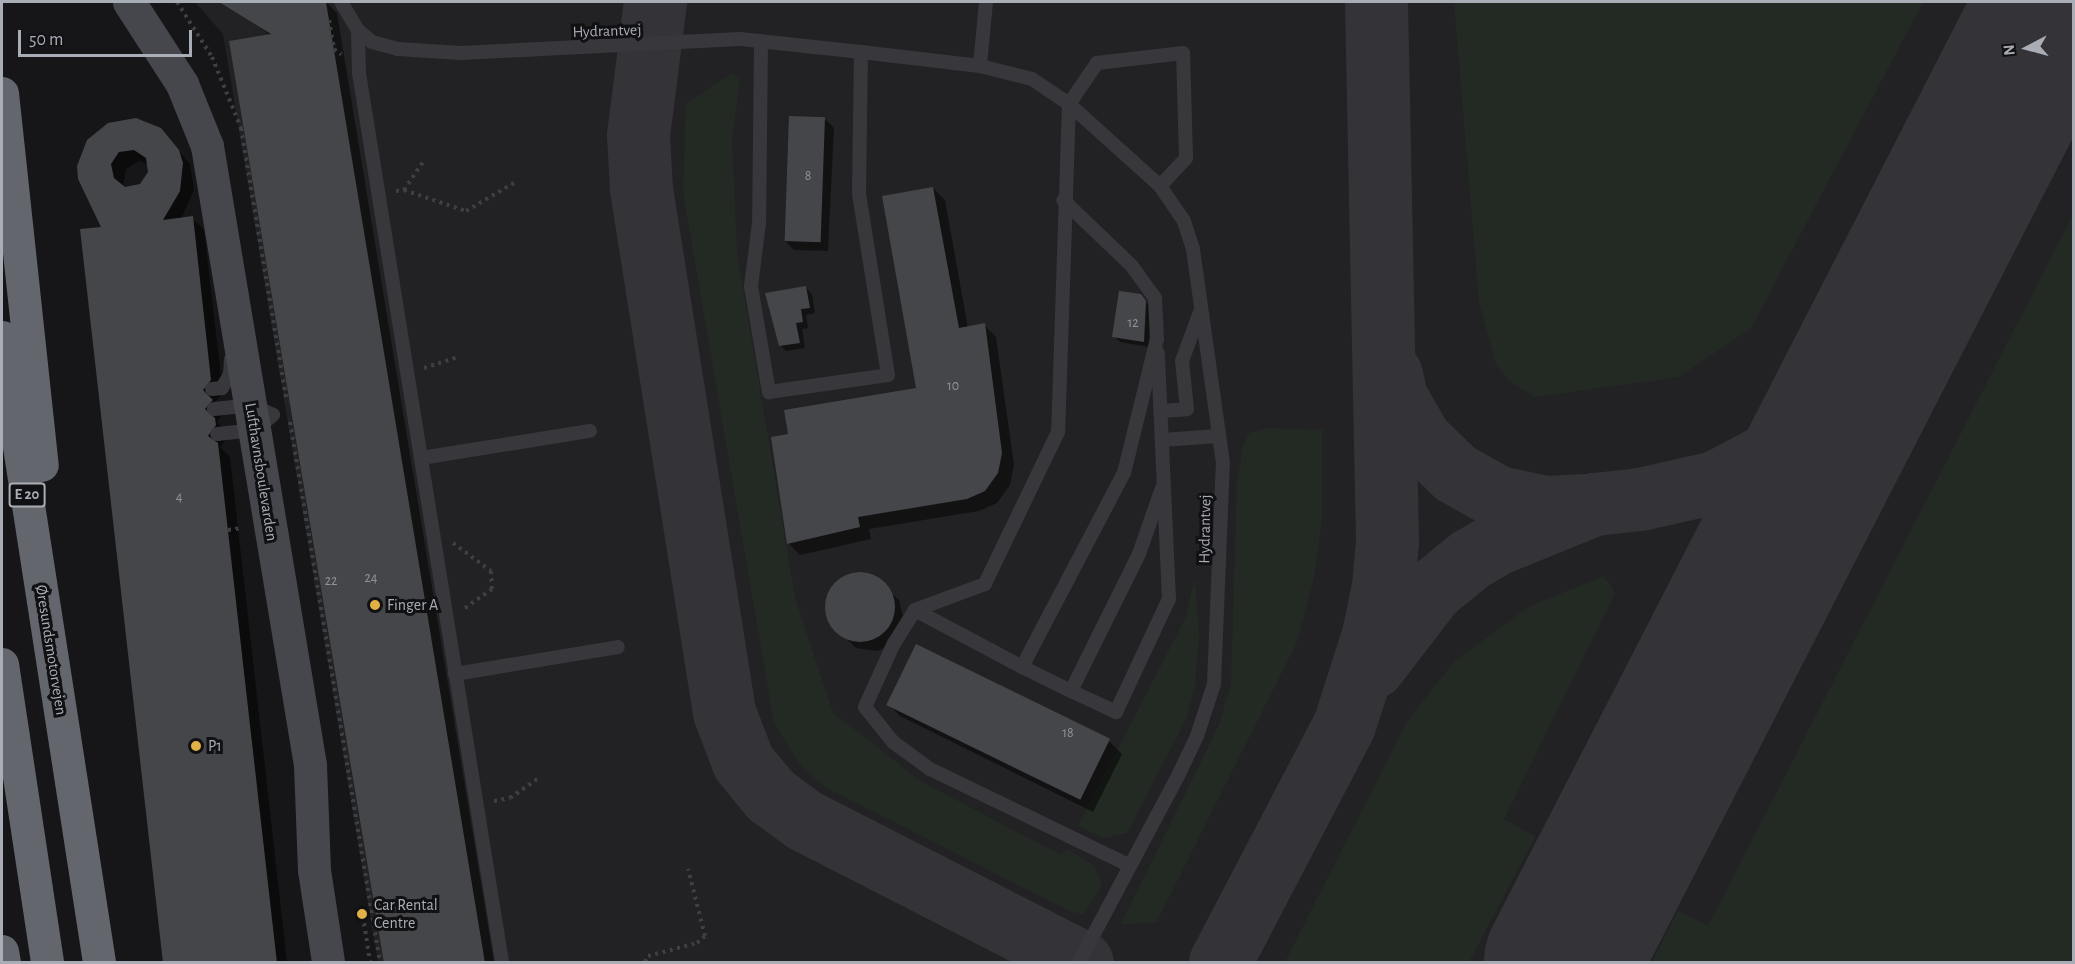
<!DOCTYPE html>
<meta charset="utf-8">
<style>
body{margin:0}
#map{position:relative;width:2075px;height:964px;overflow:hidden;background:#161618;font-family:"Alegreya Sans",sans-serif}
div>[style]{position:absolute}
.built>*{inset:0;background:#222225}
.green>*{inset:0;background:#232a24}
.shadow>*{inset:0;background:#0007}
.taxiway>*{height:63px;margin:-31.5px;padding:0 31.5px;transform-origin:31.5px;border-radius:31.5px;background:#343438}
.runway>*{height:156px;margin:-78px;padding:0 78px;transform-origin:78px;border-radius:78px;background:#343438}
.building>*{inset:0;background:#45464a;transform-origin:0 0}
.round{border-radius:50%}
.path>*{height:4px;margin-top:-2px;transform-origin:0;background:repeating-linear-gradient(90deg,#3e3f43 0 3px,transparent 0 7.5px)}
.lane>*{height:14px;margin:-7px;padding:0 7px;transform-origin:7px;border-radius:7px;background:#38383c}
.secondary>*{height:33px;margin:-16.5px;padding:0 16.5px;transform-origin:16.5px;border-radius:16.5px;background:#46474c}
.highway>*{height:33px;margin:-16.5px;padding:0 16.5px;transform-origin:16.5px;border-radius:16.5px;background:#64666d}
.dots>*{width:16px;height:16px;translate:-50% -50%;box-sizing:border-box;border:3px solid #111113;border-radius:50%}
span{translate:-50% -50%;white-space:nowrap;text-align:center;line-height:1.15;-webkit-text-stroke:6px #111113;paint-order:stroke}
.number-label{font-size:14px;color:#90939b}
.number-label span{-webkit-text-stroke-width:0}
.shield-label span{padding:2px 4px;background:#111113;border:2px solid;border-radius:4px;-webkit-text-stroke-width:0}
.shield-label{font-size:15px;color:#a9adb6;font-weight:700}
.street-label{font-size:16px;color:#a9adb6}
.poi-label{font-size:16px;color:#a9adb6}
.left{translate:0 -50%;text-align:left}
.frame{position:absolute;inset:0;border:3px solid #a9adb6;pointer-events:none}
.north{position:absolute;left:1997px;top:18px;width:60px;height:60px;-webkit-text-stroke:4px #111113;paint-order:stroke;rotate:264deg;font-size:16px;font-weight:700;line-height:24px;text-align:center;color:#a9adb6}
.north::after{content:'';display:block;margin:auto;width:21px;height:27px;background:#a9adb6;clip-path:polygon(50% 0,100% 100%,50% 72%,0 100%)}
.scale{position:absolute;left:18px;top:30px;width:174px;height:27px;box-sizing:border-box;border:3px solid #a9adb6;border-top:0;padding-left:8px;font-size:18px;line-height:21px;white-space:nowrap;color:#a9adb6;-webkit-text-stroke:4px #111113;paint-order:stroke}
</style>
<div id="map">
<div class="built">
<div style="clip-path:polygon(195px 2px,2073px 2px,2073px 962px,378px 962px,223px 34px)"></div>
</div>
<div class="green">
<div style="clip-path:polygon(1454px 2px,1923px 2px,1751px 328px,1679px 377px,1535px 397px,1512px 383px,1496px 365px,1479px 301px)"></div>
<div style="clip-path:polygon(732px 73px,740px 79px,732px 138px,737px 253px,795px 598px,833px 713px,922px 782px,1061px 855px,1067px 849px,1094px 866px,1102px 885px,1084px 914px,1072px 912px,827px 788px,801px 766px,774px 723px,683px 192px,686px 104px)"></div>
<div style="clip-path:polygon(2073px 215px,2073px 962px,1652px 962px,1678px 911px,1708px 926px)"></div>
<div style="clip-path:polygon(1268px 428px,1322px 430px,1322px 519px,1314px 577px,1297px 642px,1156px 923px,1121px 924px,1219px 725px,1231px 684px,1237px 483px,1243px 447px,1249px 433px)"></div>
<div style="clip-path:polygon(1604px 576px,1615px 593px,1504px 819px,1535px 837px,1469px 962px,1285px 962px,1408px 720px,1454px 662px,1530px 606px)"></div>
<div style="clip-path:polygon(1195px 577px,1199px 634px,1195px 685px,1186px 719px,1127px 833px,1104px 838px,1078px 826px,1185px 619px)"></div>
</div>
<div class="shadow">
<div style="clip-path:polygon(227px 2px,326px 2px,337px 13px,494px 962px,385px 962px,271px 36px)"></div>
<div style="clip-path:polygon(825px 119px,834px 128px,828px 251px,794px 250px,785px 241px)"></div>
<div style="clip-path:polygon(evenodd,136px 120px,161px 130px,190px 164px,194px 190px,181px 219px,192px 218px,204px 230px,223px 393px,214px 403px,224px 413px,217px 422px,227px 432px,228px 438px,220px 447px,230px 457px,287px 962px,165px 962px,103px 228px,79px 179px,82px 153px,88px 141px,136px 120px,139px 161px,150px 165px,146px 180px,133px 189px,123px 186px,126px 169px,139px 161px)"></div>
<div style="clip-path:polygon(933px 188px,945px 200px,968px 328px,984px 325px,996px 337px,1014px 465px,1010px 485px,997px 503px,979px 511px,869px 529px,871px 539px,800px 555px,788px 543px,789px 435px,918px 389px)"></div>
<div style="clip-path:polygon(806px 288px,812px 294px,815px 313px,806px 315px,808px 328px,802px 329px,805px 348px,786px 351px,780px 345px)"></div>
<div style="clip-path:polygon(1141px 296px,1151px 308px,1149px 347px,1120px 342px,1114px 336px)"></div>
<div style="clip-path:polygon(848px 575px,871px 575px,899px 600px,904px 621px,887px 647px,877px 651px,856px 648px,830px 623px,827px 613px,831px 590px)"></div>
<div style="clip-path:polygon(917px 646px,1110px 742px,1122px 754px,1093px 812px,900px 716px,888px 704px)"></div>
</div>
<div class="taxiway">
<div style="left:655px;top:2px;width:134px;rotate:97.3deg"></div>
<div style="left:638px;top:135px;width:54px;rotate:86.8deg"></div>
<div style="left:641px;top:189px;width:530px;rotate:80.98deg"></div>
<div style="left:724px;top:712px;width:53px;rotate:69.2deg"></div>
<div style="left:743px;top:762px;width:43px;rotate:50.7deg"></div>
<div style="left:770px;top:795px;width:42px;rotate:36.3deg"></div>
<div style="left:804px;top:820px;width:312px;rotate:27.1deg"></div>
<div style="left:1391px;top:374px;width:24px;rotate:78deg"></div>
<div style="left:1396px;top:397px;width:48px;rotate:60.3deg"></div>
<div style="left:1420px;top:439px;width:49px;rotate:44.2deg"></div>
<div style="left:1455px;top:473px;width:49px;rotate:29.2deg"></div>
<div style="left:1498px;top:497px;width:49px;rotate:11.8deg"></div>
<div style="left:1546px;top:507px;width:36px;rotate:-3deg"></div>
<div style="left:1373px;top:667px;width:97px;rotate:-52.5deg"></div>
<div style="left:1432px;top:590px;width:49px;rotate:-39.2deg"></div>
<div style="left:1470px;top:559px;width:32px;rotate:-30deg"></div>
<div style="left:1498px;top:543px;width:104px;rotate:-22.1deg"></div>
<div style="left:1594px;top:504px;width:46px;rotate:-6.2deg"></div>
<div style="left:1640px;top:499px;width:77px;rotate:-12.8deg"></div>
<div style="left:1715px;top:482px;width:62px;rotate:-27.8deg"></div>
<div style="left:1770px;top:453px;width:47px;rotate:-36.4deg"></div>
<div style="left:1808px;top:425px;width:42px;rotate:-46deg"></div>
<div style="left:1837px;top:395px;width:86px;rotate:-53.5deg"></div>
<div style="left:1220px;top:962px;width:267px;rotate:-62.4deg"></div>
<div style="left:1344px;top:725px;width:96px;rotate:-72.3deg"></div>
<div style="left:1373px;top:634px;width:49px;rotate:-78.2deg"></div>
<div style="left:1383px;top:586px;width:45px;rotate:-84.9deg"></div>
<div style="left:1387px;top:541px;width:539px;rotate:-91.17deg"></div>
</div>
<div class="runway">
<div style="left:1562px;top:962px;width:1079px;rotate:-62.82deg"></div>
</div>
<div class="building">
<div style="clip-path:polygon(219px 2px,326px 2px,485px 963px,384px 963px,229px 41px,271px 34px)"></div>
<div style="left:789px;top:116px;width:36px;height:125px;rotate:2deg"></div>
<div style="clip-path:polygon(evenodd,136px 118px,161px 128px,179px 150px,183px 163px,180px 191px,163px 220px,193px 216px,211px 380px,203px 390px,213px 400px,205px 409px,215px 418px,216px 425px,208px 436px,218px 443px,277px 963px,163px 963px,80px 229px,101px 227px,78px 179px,77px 166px,87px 140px,108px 123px,136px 118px,134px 150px,146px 158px,148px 172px,140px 184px,125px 187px,114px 178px,111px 164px,119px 152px,134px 150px)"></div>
<div style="clip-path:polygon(933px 187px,959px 328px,985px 323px,1002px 453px,998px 473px,985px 491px,967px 499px,858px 517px,860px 527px,787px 544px,771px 437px,788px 434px,784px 410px,916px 388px,882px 196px)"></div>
<div style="clip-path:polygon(806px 286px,810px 308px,801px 309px,803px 322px,796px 323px,800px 343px,779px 346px,765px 293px)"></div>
<div style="clip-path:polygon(1119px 291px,1141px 294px,1146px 301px,1144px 342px,1112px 337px)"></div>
<div class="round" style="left:825px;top:572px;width:70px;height:70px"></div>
<div style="left:916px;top:644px;width:216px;height:68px;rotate:26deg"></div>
</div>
<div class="path">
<div style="left:177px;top:2px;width:65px;rotate:57.5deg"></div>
<div style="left:212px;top:57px;width:77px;rotate:67.8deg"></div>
<div style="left:241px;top:128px;width:278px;rotate:80.5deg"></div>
<div style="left:329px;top:20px;width:29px;rotate:80deg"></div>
<div style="left:334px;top:49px;width:9px;rotate:36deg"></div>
<div style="left:404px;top:190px;width:34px;rotate:-56deg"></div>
<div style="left:396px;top:191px;width:8px;rotate:-7deg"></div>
<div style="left:404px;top:190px;width:65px;rotate:18.7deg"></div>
<div style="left:466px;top:211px;width:56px;rotate:-30.3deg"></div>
<div style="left:424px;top:368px;width:36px;rotate:-18deg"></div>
<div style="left:290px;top:422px;width:547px;rotate:80.54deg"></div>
<div style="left:228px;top:530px;width:14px;rotate:-8deg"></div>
<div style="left:453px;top:543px;width:47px;rotate:36.4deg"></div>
<div style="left:491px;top:571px;width:18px;rotate:87deg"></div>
<div style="left:492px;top:589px;width:35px;rotate:145deg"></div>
<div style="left:494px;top:801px;width:16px;rotate:-11deg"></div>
<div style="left:510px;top:798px;width:37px;rotate:-35deg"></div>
<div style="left:363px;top:916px;width:47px;rotate:81.3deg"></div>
<div style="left:645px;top:962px;width:7px;rotate:-63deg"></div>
<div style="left:648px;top:956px;width:51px;rotate:-14.9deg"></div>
<div style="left:697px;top:943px;width:11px;rotate:-41deg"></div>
<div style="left:705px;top:936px;width:69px;rotate:-104.2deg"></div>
</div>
<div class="lane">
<div style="left:341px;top:2px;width:33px;rotate:59deg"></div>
<div style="left:358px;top:30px;width:43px;rotate:88.7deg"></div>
<div style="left:359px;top:73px;width:900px;rotate:80.86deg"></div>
<div style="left:986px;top:2px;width:64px;rotate:95.4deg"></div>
<div style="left:980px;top:66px;width:54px;rotate:14deg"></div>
<div style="left:1032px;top:79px;width:45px;rotate:34deg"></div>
<div style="left:1069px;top:104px;width:122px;rotate:42deg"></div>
<div style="left:1160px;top:186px;width:38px;rotate:-47deg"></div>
<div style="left:1186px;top:158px;width:105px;rotate:-91.6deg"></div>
<div style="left:1183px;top:53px;width:87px;rotate:173.4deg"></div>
<div style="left:1097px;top:63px;width:50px;rotate:124.3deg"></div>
<div style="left:1069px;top:104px;width:328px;rotate:91.9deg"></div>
<div style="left:1058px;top:432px;width:169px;rotate:115.7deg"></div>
<div style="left:985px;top:584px;width:75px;rotate:159.6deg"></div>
<div style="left:915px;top:610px;width:39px;rotate:122deg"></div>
<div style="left:894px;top:643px;width:70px;rotate:114.4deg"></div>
<div style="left:865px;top:707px;width:45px;rotate:51.3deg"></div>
<div style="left:893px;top:742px;width:46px;rotate:36.1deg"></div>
<div style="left:930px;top:769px;width:221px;rotate:25.8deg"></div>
<div style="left:358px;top:30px;width:18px;rotate:41deg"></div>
<div style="left:372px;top:42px;width:27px;rotate:15deg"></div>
<div style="left:398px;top:49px;width:63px;rotate:3.6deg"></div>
<div style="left:461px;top:53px;width:279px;rotate:-2.9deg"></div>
<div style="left:740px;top:39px;width:122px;rotate:6.1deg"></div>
<div style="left:761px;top:41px;width:182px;rotate:90.6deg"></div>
<div style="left:759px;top:223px;width:64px;rotate:97.2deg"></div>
<div style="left:751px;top:286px;width:108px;rotate:80.4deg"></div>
<div style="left:769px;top:392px;width:120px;rotate:-8.1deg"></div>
<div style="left:888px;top:375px;width:184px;rotate:-99.1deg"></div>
<div style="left:859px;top:193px;width:141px;rotate:-89.2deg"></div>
<div style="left:861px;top:52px;width:120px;rotate:6.7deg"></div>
<div style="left:212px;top:389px;width:10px;rotate:-6deg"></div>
<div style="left:222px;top:388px;width:16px;rotate:-60deg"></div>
<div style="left:230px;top:374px;width:15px;rotate:-86deg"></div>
<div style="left:214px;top:409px;width:36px;rotate:-6deg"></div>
<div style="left:250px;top:405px;width:25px;rotate:23deg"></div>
<div style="left:273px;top:415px;width:23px;rotate:140deg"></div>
<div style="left:255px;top:430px;width:38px;rotate:174deg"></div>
<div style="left:1161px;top:411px;width:26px;rotate:-4deg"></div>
<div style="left:1187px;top:409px;width:48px;rotate:-95.9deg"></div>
<div style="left:1182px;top:361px;width:52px;rotate:-69.8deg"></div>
<div style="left:1162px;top:440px;width:57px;rotate:-4deg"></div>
<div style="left:421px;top:458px;width:171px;rotate:-9.1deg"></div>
<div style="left:915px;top:610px;width:121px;rotate:28deg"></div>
<div style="left:1022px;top:667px;width:219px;rotate:-62.3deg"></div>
<div style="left:1124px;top:473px;width:138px;rotate:-76.2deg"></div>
<div style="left:1157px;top:339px;width:41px;rotate:-92.8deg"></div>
<div style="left:1155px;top:298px;width:39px;rotate:-126deg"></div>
<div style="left:1132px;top:266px;width:95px;rotate:-136.3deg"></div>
<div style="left:1022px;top:667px;width:55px;rotate:26.1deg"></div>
<div style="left:1071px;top:691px;width:153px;rotate:-63.6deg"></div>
<div style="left:1139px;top:554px;width:70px;rotate:-70.8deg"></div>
<div style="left:455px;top:674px;width:165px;rotate:-9.4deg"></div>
<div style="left:1071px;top:691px;width:50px;rotate:25deg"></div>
<div style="left:1116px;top:712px;width:125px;rotate:-64.9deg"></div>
<div style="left:1169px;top:599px;width:246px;rotate:-92.6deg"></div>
<div style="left:1079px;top:962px;width:208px;rotate:-62deg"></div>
<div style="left:1177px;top:778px;width:47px;rotate:-64.5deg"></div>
<div style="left:1197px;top:736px;width:55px;rotate:-71.9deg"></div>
<div style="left:1214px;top:684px;width:221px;rotate:-87.7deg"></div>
<div style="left:1223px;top:463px;width:216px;rotate:-98deg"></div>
<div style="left:1193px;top:249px;width:29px;rotate:-108deg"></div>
<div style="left:1184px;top:221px;width:42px;rotate:-124.4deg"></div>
</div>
<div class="secondary">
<div style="left:129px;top:2px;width:98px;rotate:57.1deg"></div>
<div style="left:182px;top:84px;width:67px;rotate:68deg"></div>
<div style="left:207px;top:146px;width:628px;rotate:80.55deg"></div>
<div style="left:310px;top:765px;width:105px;rotate:87.8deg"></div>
<div style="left:314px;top:870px;width:93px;rotate:81.3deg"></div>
</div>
<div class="highway">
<div style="left:2px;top:93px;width:374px;rotate:83.9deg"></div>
<div style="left:2px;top:337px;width:632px;rotate:81.18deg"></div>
<div style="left:2px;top:664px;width:301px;rotate:81.4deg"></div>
<div style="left:2px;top:951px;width:11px;rotate:80deg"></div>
</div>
<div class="dots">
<div style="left:375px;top:605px;background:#e0b146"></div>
<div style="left:196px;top:746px;background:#e0b146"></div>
<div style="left:362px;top:914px;background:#e0b146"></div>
</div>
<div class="number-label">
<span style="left:808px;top:176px">8</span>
<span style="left:1133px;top:323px">12</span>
<span style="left:953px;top:386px">10</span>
<span style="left:179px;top:497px">4</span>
<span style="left:371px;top:578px">24</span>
<span style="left:331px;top:581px">22</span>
<span style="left:1068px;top:733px">18</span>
</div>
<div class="shield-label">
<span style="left:27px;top:495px">E 20</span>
</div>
<div class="street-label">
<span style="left:607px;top:31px;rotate:-2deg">Hydrantvej</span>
<span style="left:261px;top:472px;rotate:81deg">Lufthavnsboulevarden</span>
<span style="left:1205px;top:529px;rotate:-89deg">Hydrantvej</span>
<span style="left:51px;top:650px;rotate:81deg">Øresundsmotorvejen</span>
</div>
<div class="poi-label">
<span class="left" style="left:387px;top:605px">Finger A</span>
<span class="left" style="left:208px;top:746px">P1</span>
<span class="left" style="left:374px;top:914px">Car Rental<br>Centre</span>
</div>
<div class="frame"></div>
<div class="north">N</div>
<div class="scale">50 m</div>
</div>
